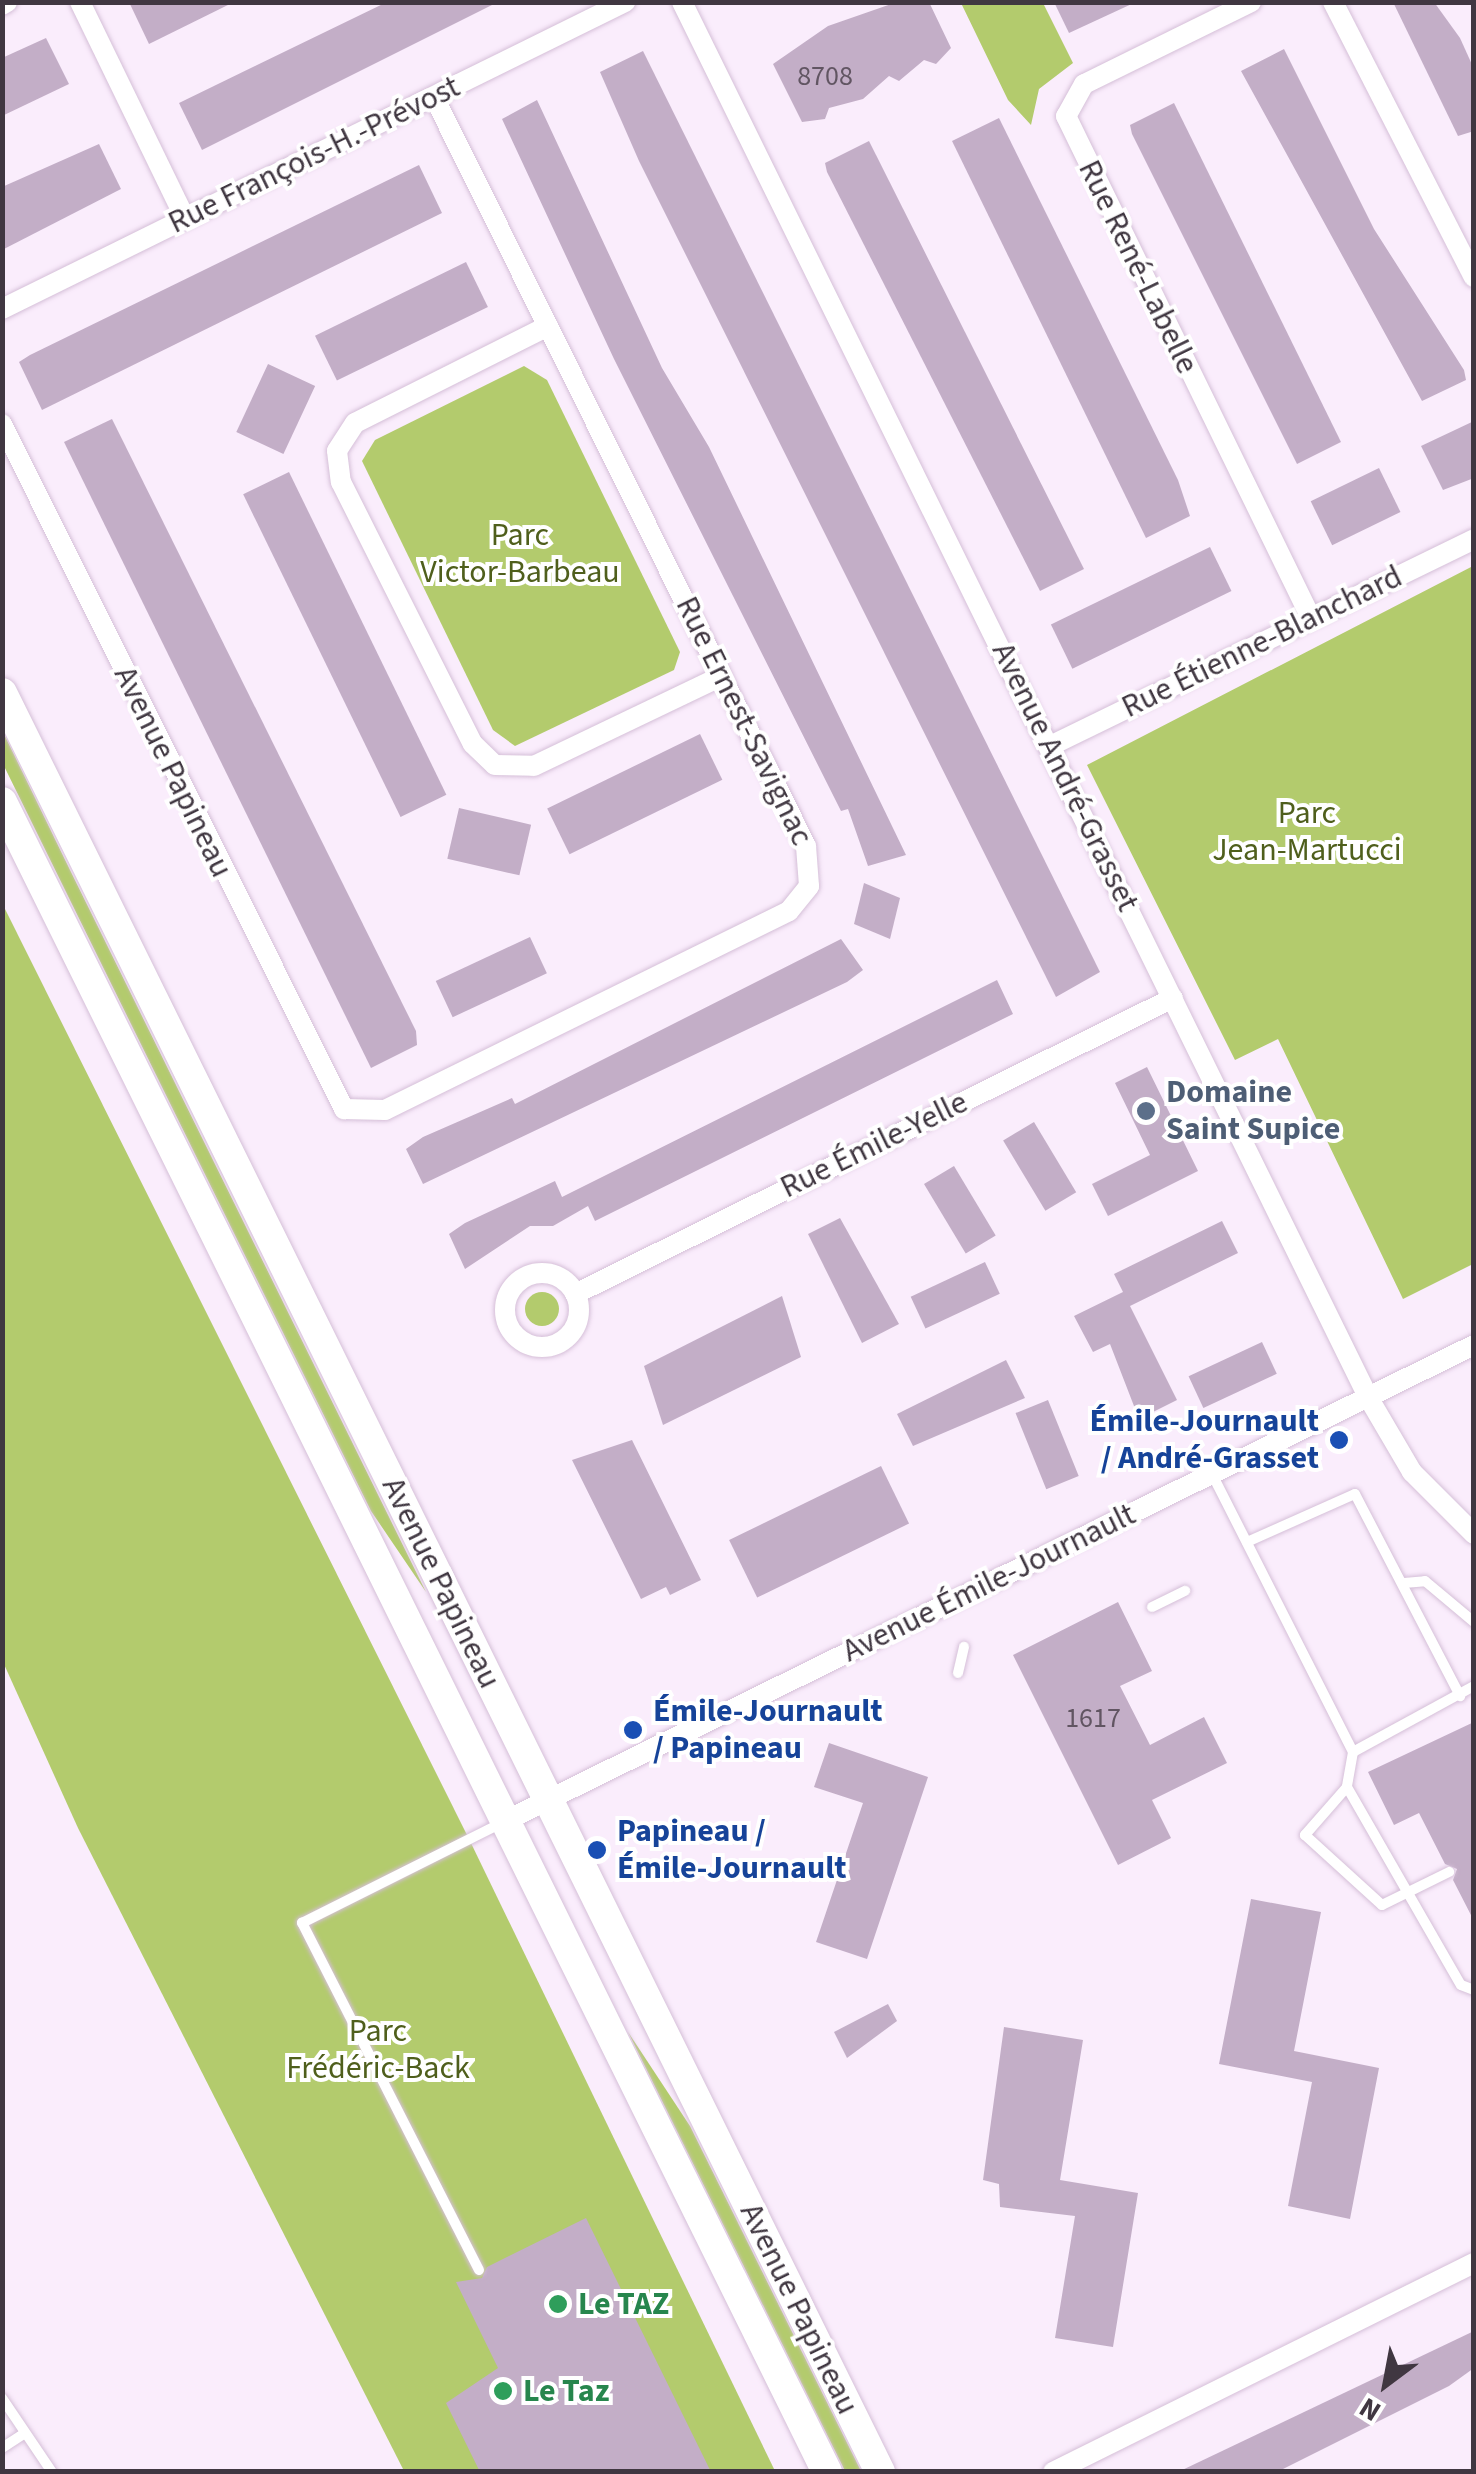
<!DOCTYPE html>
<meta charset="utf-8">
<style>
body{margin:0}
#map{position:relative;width:1476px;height:2474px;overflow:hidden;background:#faedfc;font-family:"Source Sans 3",sans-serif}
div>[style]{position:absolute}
.green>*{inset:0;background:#b3cb6d}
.round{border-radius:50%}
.building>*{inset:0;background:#c3aec7;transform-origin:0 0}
.roads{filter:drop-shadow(0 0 2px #d5bfd8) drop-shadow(0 0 2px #d5bfd8)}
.lane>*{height:10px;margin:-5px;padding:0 5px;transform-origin:5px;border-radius:5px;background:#fff}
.street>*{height:20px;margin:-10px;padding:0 10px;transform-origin:10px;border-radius:10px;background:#fff}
.street>.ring{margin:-10px;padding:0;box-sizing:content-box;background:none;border:20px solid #fff;border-radius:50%}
.primary>*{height:30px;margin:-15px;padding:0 15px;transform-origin:15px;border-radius:15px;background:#fff}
.dots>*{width:28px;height:28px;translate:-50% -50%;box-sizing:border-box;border:5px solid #fff;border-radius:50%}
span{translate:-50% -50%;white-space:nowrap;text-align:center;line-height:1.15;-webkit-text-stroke:8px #fff;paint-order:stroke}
.number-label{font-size:28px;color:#615562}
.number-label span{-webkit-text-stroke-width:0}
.street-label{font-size:32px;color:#403741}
.park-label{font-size:32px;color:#4f5f1c}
.service-label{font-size:32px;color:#4e5e75;font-weight:700}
.left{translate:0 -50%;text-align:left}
.transit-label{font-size:32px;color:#164399;font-weight:700}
.right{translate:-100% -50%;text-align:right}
.leisure-label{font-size:32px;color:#27864d;font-weight:700}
.frame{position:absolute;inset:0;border:5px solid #403741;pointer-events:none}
.north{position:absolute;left:1336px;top:2334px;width:100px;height:100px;-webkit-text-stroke:8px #fff;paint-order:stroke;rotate:212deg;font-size:28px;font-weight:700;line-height:40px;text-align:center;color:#403741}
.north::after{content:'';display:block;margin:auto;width:35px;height:45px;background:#403741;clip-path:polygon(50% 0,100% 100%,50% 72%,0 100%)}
</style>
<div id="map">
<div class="green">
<div style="clip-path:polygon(961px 3px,1043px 3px,1073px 63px,1039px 89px,1031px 125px,1008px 100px)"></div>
<div style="clip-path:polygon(524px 366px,547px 380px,680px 652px,674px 670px,515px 746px,493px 730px,362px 461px,375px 440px)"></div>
<div style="clip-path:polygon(1473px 566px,1473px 1264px,1403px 1299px,1278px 1039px,1235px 1060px,1087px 765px)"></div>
<div style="clip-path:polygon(3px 732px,70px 870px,426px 1592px,371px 1511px,193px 1150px,3px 764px)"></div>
<div style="clip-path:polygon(3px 905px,469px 1839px,775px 2471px,404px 2471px,78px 1828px,3px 1662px)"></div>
<div class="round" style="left:525px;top:1292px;width:34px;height:34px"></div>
<div style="clip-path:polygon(628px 2032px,690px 2126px,861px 2471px,845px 2471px)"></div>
</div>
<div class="building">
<div style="clip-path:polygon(129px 2px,234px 2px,149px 44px)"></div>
<div style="clip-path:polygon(387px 2px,498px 2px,202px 150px,179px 103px)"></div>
<div style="clip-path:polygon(897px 2px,929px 2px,951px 48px,936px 64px,924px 60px,899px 81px,889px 76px,863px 99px,829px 108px,825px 119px,802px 122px,773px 64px,828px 26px)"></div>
<div style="clip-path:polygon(1054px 2px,1136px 2px,1069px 33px)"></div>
<div style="clip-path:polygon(1393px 2px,1434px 2px,1460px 38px,1474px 69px,1474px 131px,1458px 136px)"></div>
<div style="clip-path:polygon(46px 38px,69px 84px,2px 116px,2px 58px)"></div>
<div style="clip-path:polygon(1284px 49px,1374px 229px,1464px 370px,1466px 380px,1422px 401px,1241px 71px)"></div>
<div style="clip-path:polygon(643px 51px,1100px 972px,1056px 997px,639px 161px,600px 72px)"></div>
<div style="clip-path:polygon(537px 100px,662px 368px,709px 447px,906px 855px,868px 866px,848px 809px,841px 811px,614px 359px,502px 119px)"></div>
<div style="clip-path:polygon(1174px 103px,1341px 442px,1297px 464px,1132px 134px,1130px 125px)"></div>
<div style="clip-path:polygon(999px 118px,1178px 480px,1190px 516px,1146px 538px,952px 141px)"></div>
<div style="clip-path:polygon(869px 141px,1084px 569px,1040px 591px,827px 172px,825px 163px)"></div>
<div style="clip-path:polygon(99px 144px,121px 189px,2px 250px,2px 187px)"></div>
<div style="clip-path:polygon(419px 165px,442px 213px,42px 410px,19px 362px,30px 355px)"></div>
<div style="left:466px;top:262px;width:50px;height:168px;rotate:64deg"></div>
<div style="left:268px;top:364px;width:52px;height:75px;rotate:25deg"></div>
<div style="clip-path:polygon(112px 419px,416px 1031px,417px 1045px,371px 1068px,64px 442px)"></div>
<div style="clip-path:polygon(1474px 421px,1474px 478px,1443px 490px,1421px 446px)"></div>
<div style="left:1379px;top:468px;width:49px;height:76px;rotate:64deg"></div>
<div style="left:289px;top:472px;width:359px;height:51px;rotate:64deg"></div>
<div style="left:1210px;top:547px;width:49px;height:177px;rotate:64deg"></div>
<div style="left:700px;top:734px;width:51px;height:170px;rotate:64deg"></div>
<div style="left:459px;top:808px;width:74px;height:52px;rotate:13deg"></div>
<div style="clip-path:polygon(864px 883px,900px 898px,890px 939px,854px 924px)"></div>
<div style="left:530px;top:937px;width:40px;height:104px;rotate:65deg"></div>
<div style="clip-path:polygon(841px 939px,863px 970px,847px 982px,423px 1184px,406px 1149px,423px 1137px,512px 1098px,515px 1104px)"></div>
<div style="clip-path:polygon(997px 980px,1013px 1014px,595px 1221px,588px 1206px,553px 1226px,530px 1226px,465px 1269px,449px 1234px,465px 1223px,555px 1181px,562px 1197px)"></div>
<div style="clip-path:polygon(1147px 1067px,1198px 1171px,1108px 1216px,1092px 1184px,1150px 1155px,1115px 1083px)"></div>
<div style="left:1034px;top:1122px;width:82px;height:36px;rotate:59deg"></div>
<div style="left:954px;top:1166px;width:81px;height:35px;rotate:59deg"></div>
<div style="clip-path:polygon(840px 1218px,899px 1324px,862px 1343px,808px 1234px)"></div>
<div style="clip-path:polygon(1222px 1221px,1238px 1253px,1130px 1306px,1177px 1400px,1139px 1419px,1110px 1344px,1093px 1352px,1074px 1316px,1123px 1292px,1114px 1274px)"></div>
<div style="left:985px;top:1262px;width:35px;height:82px;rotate:65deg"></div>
<div style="clip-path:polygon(782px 1296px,801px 1357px,663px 1425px,644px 1366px)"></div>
<div style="left:1262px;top:1342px;width:35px;height:81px;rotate:65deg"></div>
<div style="clip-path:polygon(1006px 1360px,1025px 1398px,913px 1446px,897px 1414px)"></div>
<div style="left:1048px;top:1400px;width:82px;height:35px;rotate:68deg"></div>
<div style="clip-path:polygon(632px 1440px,701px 1580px,670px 1595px,666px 1587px,641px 1599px,572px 1460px)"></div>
<div style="left:881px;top:1466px;width:64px;height:169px;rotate:64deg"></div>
<div style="clip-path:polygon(1118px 1602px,1152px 1671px,1120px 1686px,1150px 1745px,1204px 1717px,1227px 1763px,1152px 1800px,1171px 1838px,1118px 1865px,1013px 1655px)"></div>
<div style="clip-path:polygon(1474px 1722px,1474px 1921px,1453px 1880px,1457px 1869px,1445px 1864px,1419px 1813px,1394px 1825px,1368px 1772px)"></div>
<div style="clip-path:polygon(829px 1743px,928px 1777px,867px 1959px,816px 1942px,863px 1803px,814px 1787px)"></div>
<div style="clip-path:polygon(1251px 1899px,1321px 1912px,1294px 2051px,1379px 2068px,1350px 2219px,1288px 2206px,1312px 2082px,1219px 2064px)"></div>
<div style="clip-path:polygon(888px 2004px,897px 2021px,847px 2058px,834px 2032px)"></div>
<div style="clip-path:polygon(1004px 2027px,1083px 2040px,1060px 2180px,1138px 2193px,1113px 2347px,1055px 2338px,1075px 2216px,1000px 2207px,999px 2184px,983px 2180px)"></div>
<div style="clip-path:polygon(586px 2218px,711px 2472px,480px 2472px,446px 2403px,498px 2368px,456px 2282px,482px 2278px,487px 2267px)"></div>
<div style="clip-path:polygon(1474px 2331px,1474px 2368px,1449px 2386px,1277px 2472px,1178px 2472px)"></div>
</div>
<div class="roads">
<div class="lane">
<div style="left:1212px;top:1474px;width:312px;rotate:63.1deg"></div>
<div style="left:1353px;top:1752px;width:138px;rotate:-28.6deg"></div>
<div style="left:1247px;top:1542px;width:118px;rotate:-24deg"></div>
<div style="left:1355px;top:1494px;width:228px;rotate:62.5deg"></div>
<div style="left:1404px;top:1583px;width:21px;rotate:-5deg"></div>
<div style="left:1425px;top:1581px;width:64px;rotate:39.9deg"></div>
<div style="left:1152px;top:1607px;width:37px;rotate:-26deg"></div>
<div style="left:958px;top:1673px;width:27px;rotate:-77deg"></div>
<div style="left:1353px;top:1752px;width:36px;rotate:100deg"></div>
<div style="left:1347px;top:1787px;width:228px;rotate:60.1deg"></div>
<div style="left:1461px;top:1985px;width:14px;rotate:21deg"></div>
<div style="left:1347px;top:1787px;width:64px;rotate:131.2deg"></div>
<div style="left:1305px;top:1835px;width:104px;rotate:42.3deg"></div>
<div style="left:1382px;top:1905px;width:75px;rotate:-26.2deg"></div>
<div style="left:479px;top:2270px;width:390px;rotate:-117deg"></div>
<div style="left:302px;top:1923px;width:226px;rotate:-26.6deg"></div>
<div style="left:2px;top:2398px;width:89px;rotate:56deg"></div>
<div style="left:2px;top:2448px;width:27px;rotate:-33deg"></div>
</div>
<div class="street">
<div style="left:80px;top:2px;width:240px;rotate:64.1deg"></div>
<div style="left:682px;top:2px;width:1555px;rotate:63.81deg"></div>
<div style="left:1368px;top:1397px;width:87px;rotate:59.6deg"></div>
<div style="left:1412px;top:1472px;width:88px;rotate:45deg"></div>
<div style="left:1251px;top:2px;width:186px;rotate:153.8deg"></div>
<div style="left:1084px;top:84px;width:37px;rotate:119deg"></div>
<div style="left:1066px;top:116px;width:559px;rotate:63.99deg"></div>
<div style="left:1333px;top:2px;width:309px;rotate:62.9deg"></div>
<div style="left:2px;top:5px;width:6px;rotate:-31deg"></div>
<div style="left:2px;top:309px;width:695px;rotate:-26.23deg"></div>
<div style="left:548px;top:326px;width:216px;rotate:153.3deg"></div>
<div style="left:355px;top:423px;width:33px;rotate:123deg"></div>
<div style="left:337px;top:451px;width:31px;rotate:83deg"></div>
<div style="left:341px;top:482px;width:293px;rotate:63.3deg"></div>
<div style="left:473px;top:744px;width:30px;rotate:44deg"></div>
<div style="left:495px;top:765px;width:39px;rotate:1deg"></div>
<div style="left:534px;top:766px;width:208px;rotate:-25.6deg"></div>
<div style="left:2px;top:424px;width:766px;rotate:63.47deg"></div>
<div style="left:344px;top:1109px;width:41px;rotate:1.4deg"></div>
<div style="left:385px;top:1110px;width:450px;rotate:-26.2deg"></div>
<div style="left:789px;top:911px;width:32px;rotate:-51deg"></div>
<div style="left:809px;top:886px;width:40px;rotate:-94.3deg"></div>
<div style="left:806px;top:846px;width:836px;rotate:-116.41deg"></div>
<div style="left:1050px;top:746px;width:472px;rotate:-26deg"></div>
<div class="ring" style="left:505px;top:1273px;width:54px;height:54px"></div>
<div style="left:575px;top:1294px;width:667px;rotate:-26.33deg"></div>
<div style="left:505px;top:1821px;width:1080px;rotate:-26.16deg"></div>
<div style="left:1053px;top:2472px;width:470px;rotate:-26.4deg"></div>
</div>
<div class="primary">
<div style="left:2px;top:693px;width:1984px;rotate:63.73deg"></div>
<div style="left:2px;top:802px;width:1863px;rotate:63.71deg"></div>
</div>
</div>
<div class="dots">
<div style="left:1146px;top:1111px;background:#5c6f8a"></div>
<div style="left:1339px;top:1440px;background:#1a4fb4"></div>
<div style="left:633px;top:1730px;background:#1a4fb4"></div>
<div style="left:597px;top:1850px;background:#1a4fb4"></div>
<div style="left:558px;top:2304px;background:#2e9e5b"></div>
<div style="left:503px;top:2391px;background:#2e9e5b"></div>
</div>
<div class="number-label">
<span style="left:825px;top:76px">8708</span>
<span style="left:1093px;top:1718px">1617</span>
</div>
<div class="street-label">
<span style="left:314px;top:155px;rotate:-26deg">Rue François-H.-Prévost</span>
<span style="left:1138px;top:267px;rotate:64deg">Rue René-Labelle</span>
<span style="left:1262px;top:642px;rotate:-26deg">Rue Étienne-Blanchard</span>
<span style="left:744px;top:721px;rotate:64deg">Rue Ernest-Savignac</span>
<span style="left:173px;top:772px;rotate:64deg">Avenue Papineau</span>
<span style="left:1065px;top:777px;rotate:64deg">Avenue André-Grasset</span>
<span style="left:874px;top:1145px;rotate:-26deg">Rue Émile-Yelle</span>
<span style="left:441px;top:1583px;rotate:64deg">Avenue Papineau</span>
<span style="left:989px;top:1583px;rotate:-26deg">Avenue Émile-Journault</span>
<span style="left:799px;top:2309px;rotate:64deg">Avenue Papineau</span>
</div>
<div class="park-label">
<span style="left:520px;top:554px">Parc<br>Victor-Barbeau</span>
<span style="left:1307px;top:832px">Parc<br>Jean-Martucci</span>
<span style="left:378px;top:2050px">Parc<br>Frédéric-Back</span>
</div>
<div class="service-label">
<span class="left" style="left:1166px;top:1111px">Domaine<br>Saint Supice</span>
</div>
<div class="transit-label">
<span class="right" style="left:1319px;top:1440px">Émile-Journault<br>/ André-Grasset</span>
<span class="left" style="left:653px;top:1730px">Émile-Journault<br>/ Papineau</span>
<span class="left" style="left:617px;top:1850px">Papineau /<br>Émile-Journault</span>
</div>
<div class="leisure-label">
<span class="left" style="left:578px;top:2304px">Le TAZ</span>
<span class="left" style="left:523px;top:2391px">Le Taz</span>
</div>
<div class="frame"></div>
<div class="north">N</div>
</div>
